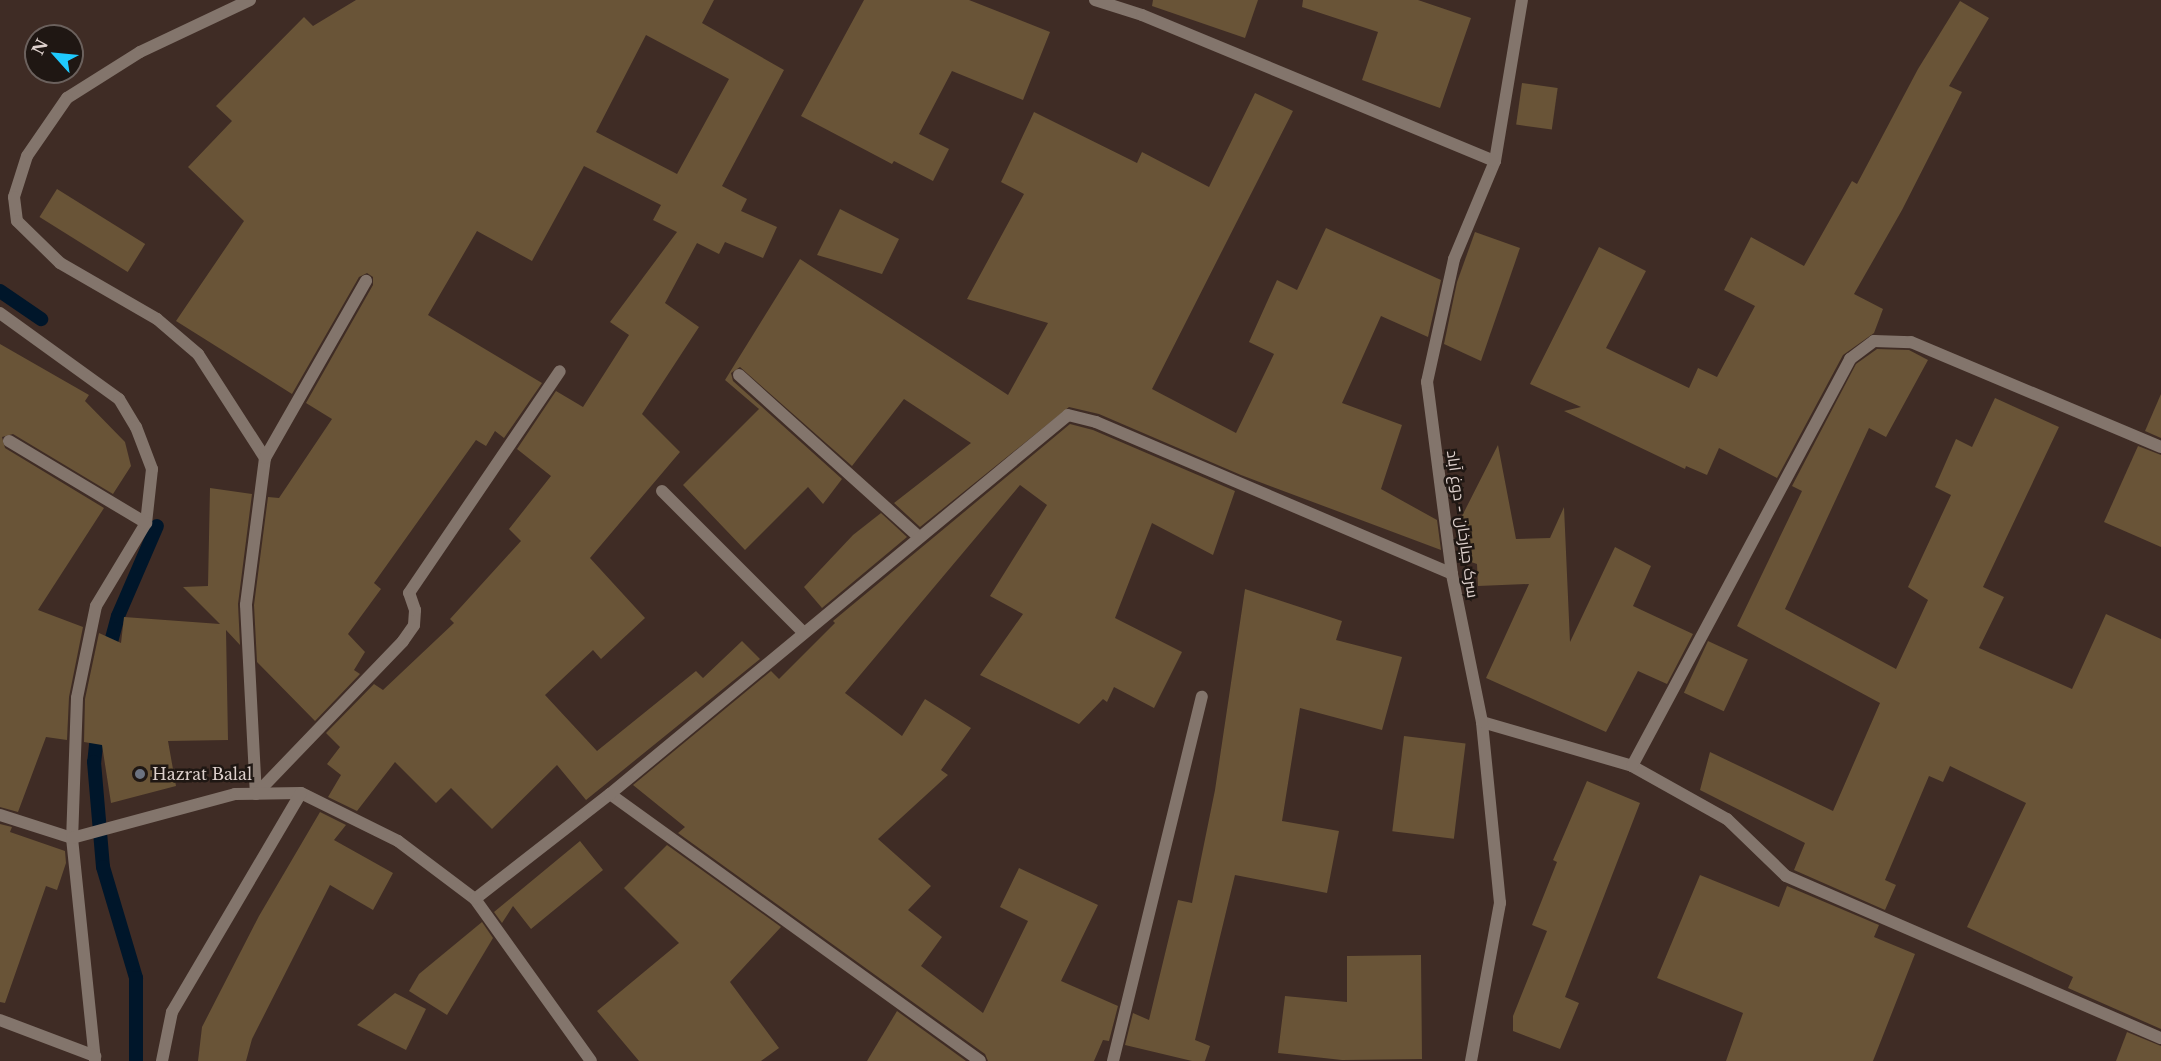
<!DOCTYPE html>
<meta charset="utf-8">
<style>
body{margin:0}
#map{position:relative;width:2161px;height:1061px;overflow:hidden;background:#3f2c25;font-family:"Libre Baskerville",Cairo,serif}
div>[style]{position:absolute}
.stream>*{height:14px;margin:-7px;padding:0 7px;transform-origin:7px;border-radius:7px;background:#00162a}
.building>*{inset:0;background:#695437;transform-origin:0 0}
.street>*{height:12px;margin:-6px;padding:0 6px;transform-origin:6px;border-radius:6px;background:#83756c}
.dots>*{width:16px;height:16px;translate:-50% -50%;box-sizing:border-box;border:3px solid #1f1713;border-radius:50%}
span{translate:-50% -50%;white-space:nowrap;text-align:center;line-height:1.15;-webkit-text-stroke:5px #1f1713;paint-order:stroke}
.street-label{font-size:16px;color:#ddd0cc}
.poi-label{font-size:16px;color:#ddd0cc}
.left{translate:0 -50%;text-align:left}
.north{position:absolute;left:24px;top:24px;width:60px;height:60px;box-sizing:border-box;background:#1f1713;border:2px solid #6b615d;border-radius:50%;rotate:297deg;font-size:16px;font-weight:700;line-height:24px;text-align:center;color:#ddd0cc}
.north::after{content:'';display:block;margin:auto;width:21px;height:27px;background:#1fc9fd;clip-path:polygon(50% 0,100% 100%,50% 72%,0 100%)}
</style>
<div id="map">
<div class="stream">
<div style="left:0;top:291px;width:50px;rotate:34.3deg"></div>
<div style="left:107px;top:657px;width:42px;rotate:-75deg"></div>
<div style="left:118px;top:616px;width:98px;rotate:-66.6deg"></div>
<div style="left:98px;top:726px;width:36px;rotate:96deg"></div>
<div style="left:94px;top:762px;width:105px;rotate:85.1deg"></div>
<div style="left:103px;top:867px;width:116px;rotate:73.4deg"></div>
<div style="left:136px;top:978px;width:83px;rotate:90deg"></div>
</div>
<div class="building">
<div style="clip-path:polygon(evenodd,356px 0,714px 0,702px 23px,784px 70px,722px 186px,747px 199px,741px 211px,777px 227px,763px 258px,725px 242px,719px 254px,697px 243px,665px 303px,699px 327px,642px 414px,680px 452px,590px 558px,645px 618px,601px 659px,593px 650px,545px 695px,597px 751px,696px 671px,703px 678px,742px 641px,760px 659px,586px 800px,557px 765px,492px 829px,451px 788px,436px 803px,395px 762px,357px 811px,328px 797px,341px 775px,327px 764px,340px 747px,326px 733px,374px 684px,383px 690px,454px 623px,450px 619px,521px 541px,509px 529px,551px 476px,517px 449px,556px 391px,583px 407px,629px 335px,610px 322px,677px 232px,653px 220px,661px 205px,584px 166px,532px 261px,477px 231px,428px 315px,542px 383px,504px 438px,495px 431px,486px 446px,476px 440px,374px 583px,381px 589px,348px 634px,365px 652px,354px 670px,360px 674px,315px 721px,257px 662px,254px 605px,268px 497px,279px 498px,332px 419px,306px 403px,373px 285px,373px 277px,367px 273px,359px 277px,292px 394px,176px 321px,244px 221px,188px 167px,232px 121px,216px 106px,304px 17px,313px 26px,356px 0,646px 35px,729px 79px,677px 174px,596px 132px,646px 35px)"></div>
<div style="clip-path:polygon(864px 0,969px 0,1050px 32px,1023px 100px,952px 71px,919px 134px,949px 149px,933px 181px,894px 161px,892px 164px,801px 116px)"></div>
<div style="clip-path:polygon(1153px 0,1258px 0,1245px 38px,1152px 6px)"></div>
<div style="clip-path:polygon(1303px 0,1418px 0,1471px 18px,1440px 108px,1362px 80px,1378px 32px,1302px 7px)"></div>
<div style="clip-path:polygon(1960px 1px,1989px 18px,1949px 86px,1962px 92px,1902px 210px,1854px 294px,1883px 309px,1874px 333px,1843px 355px,1777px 478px,1719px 448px,1707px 475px,1686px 466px,1685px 469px,1564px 411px,1581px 407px,1530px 384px,1599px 247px,1646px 271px,1606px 348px,1689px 388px,1698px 368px,1717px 377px,1755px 306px,1724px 290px,1751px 237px,1804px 266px,1852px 181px,1857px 184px,1918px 69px)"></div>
<div style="left:1522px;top:83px;width:36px;height:42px;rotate:8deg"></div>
<div style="clip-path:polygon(1255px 93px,1293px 111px,1152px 389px,1236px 433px,1274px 354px,1249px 342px,1277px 280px,1297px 290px,1326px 228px,1441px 280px,1428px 337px,1381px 316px,1342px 403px,1402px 425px,1381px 489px,1437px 520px,1441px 550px,1241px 475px,1099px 414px,1069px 407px,920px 527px,894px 503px,971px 443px,904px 399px,852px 466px,740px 367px,731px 373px,733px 381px,842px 479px,823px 504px,808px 487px,745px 550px,683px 485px,759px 409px,725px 380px,800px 259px,1008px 395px,1048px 323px,967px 299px,1024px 194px,1001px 182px,1034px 112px,1137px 163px,1142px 152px,1209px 187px)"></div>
<div style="left:57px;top:189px;width:104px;height:33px;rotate:32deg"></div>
<div style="clip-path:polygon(840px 209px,899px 239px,882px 274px,817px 255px)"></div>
<div style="clip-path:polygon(1475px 232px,1520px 248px,1481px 361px,1444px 344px,1457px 282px)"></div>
<div style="clip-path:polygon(0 344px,89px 395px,85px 401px,125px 442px,131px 466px,113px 494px,13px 434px,2px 437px,5px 448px,104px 508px,38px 610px,83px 627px,69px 697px,67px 740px,46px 737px,18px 812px,0 807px)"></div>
<div style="clip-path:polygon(1877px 349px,1909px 350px,1928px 360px,1886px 437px,1869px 428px,1785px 609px,1896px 669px,1928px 600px,1908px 587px,1951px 495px,1935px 487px,1956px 439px,1972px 447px,1995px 398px,2059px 427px,1983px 587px,2004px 597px,1979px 648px,2072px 689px,2106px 614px,2161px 639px,2161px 1029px,2068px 988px,2073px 977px,1967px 927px,2026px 803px,1950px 766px,1943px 782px,1929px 776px,1885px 880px,1896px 885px,1885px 910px,1794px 870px,1805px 843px,1700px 790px,1710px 752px,1833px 811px,1880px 703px,1737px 626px,1802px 491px,1792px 486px,1856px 364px)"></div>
<div style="clip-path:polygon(2161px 394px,2161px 438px,2145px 431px)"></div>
<div style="clip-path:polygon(1070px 424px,1093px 430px,1235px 491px,1213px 555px,1152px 523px,1115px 618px,1182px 652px,1154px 708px,1114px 687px,1107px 702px,1103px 699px,1079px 724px,980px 675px,1023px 614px,990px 596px,1047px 505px,1020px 485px,845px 693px,902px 736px,925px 699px,971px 728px,941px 770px,948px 775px,878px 839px,931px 886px,908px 910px,942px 937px,921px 966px,983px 1013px,1028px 921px,1000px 907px,1019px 868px,1098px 905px,1061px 981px,1118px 1006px,1109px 1041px,1103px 1040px,1094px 1061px,988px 1061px,985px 1054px,678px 833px,685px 827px,633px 785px,771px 671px,779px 679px,835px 623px,833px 621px)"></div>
<div style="clip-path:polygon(1498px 445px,1516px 539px,1550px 538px,1564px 507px,1570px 642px,1615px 547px,1651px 566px,1633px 606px,1693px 634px,1667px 684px,1638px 671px,1606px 732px,1486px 678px,1529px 584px,1478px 586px,1477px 564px,1471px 562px,1462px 516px)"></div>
<div style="clip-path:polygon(2138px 446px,2161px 455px,2161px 547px,2104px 522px)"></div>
<div style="clip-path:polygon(210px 488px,252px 494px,238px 604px,240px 645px,226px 630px,228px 740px,168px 741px,176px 786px,111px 803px,102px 745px,84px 742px,85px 699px,99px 633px,121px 643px,124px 617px,220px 624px,183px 587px,208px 586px)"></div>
<div style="clip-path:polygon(881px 513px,907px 537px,822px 608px,804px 587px,853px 535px)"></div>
<div style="clip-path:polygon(1245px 589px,1342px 621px,1336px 640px,1402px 657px,1382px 730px,1300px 708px,1282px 821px,1339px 831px,1327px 893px,1235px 875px,1195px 1040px,1210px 1046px,1205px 1061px,1192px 1061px,1125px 1045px,1133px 1013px,1149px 1020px,1178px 900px,1192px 903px,1215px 790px)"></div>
<div style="left:1708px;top:641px;width:44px;height:57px;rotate:25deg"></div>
<div style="left:1404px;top:736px;width:62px;height:96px;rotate:7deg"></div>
<div style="clip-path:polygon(1587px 781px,1640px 803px,1565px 997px,1579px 1003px,1560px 1049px,1513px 1031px,1513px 1016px,1547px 931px,1532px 925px,1557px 862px,1553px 860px)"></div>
<div style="clip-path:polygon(320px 812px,346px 825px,334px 840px,393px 873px,373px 910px,330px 885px,252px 1039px,246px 1061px,198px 1061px,202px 1027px,259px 916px)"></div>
<div style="clip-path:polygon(0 824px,12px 827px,10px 832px,65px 851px,66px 863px,57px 890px,46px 886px,5px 1003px,0 1002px)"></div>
<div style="clip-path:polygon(580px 841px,603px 870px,531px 929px,513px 906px,502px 923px,494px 912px)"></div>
<div style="clip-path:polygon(667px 845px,781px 927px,730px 982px,779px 1048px,761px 1061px,639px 1061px,597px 1011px,679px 943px,624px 888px)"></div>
<div style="clip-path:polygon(1700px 875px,1779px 907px,1787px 886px,1879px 925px,1874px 937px,1915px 954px,1873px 1061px,1726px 1061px,1743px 1013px,1657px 978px)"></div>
<div style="clip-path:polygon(482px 922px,493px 938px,447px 1015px,409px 991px,419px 974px)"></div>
<div style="clip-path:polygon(1421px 955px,1422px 1059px,1342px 1060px,1278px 1053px,1285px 996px,1347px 1002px,1347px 956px)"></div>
<div style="clip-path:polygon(395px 993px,426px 1009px,406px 1050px,357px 1025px)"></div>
<div style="clip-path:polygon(897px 1011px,966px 1061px,867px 1061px)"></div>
<div style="clip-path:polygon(2127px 1032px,2161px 1046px,2161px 1061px,2116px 1061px)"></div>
</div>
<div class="street">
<div style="left:250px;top:0;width:122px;rotate:154.7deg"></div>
<div style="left:140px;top:52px;width:86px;rotate:147.8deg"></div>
<div style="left:67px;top:98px;width:70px;rotate:124.6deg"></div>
<div style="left:27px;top:156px;width:43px;rotate:107.6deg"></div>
<div style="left:14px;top:197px;width:24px;rotate:83deg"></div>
<div style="left:17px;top:221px;width:60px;rotate:44.3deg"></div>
<div style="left:60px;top:263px;width:112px;rotate:30deg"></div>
<div style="left:157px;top:319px;width:54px;rotate:40.5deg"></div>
<div style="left:198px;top:354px;width:124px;rotate:57.2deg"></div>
<div style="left:265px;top:458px;width:148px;rotate:97.4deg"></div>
<div style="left:246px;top:605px;width:189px;rotate:87deg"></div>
<div style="left:1095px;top:0;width:49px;rotate:17.7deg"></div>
<div style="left:1142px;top:15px;width:382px;rotate:22.5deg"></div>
<div style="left:0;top:313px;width:147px;rotate:35.9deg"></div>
<div style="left:119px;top:399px;width:33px;rotate:59deg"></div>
<div style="left:136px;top:427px;width:45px;rotate:69.1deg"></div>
<div style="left:152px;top:469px;width:54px;rotate:96.3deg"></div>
<div style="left:146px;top:523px;width:97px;rotate:121.1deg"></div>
<div style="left:96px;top:606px;width:94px;rotate:101.7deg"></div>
<div style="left:77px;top:698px;width:140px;rotate:92deg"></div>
<div style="left:72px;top:838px;width:224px;rotate:84.1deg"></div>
<div style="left:739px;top:375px;width:241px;rotate:42deg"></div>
<div style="left:9px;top:441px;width:160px;rotate:30.9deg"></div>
<div style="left:265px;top:458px;width:204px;rotate:-60.3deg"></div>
<div style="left:662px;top:491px;width:199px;rotate:45deg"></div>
<div style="left:1482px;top:722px;width:156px;rotate:16.3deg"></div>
<div style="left:1632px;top:766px;width:109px;rotate:29.2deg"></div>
<div style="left:1727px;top:819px;width:82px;rotate:44deg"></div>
<div style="left:1786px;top:876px;width:408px;rotate:23.4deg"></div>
<div style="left:1632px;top:766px;width:462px;rotate:-61.8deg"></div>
<div style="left:1850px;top:359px;width:30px;rotate:-37deg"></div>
<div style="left:1874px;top:341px;width:37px;rotate:2deg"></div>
<div style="left:1911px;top:342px;width:271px;rotate:22.8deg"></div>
<div style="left:256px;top:794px;width:212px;rotate:-46.1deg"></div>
<div style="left:403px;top:641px;width:19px;rotate:-55deg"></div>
<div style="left:414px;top:625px;width:15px;rotate:-86deg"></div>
<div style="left:415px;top:610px;width:18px;rotate:-109deg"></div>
<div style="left:409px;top:593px;width:268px;rotate:-55.8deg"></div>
<div style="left:610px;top:794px;width:456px;rotate:35.8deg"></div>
<div style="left:0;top:815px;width:76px;rotate:17.7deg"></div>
<div style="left:72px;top:838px;width:169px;rotate:-15.1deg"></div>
<div style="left:235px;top:794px;width:66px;rotate:-0.9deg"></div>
<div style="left:301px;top:793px;width:108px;rotate:26.3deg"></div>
<div style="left:398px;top:841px;width:96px;rotate:37deg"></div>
<div style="left:475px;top:899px;width:199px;rotate:54.4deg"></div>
<div style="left:475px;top:899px;width:171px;rotate:-37.9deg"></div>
<div style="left:610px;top:794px;width:594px;rotate:-39.61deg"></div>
<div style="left:1068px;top:415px;width:29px;rotate:14deg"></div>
<div style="left:1096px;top:422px;width:387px;rotate:23.1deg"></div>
<div style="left:0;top:1020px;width:102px;rotate:20.8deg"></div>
<div style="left:162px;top:1061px;width:50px;rotate:-78.5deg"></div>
<div style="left:172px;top:1012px;width:254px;rotate:-59.5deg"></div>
<div style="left:1113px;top:1061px;width:375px;rotate:-76.3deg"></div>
<div style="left:1471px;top:1061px;width:161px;rotate:-79.6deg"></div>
<div style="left:1500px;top:903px;width:182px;rotate:-95.7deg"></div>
<div style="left:1482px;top:722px;width:151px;rotate:-101.5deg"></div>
<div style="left:1452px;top:574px;width:194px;rotate:-97.4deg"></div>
<div style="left:1427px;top:382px;width:126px;rotate:-77.6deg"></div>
<div style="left:1454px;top:259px;width:106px;rotate:-67.3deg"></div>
<div style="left:1495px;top:161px;width:163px;rotate:-80.5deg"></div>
</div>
<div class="dots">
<div style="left:140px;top:774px;background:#6b7280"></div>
</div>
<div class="street-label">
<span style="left:1463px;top:524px;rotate:82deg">سرک جبارخان - دوغ آباد</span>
</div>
<div class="poi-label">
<span class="left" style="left:152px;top:774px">Hazrat Balal</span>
</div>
<div class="north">N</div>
</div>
